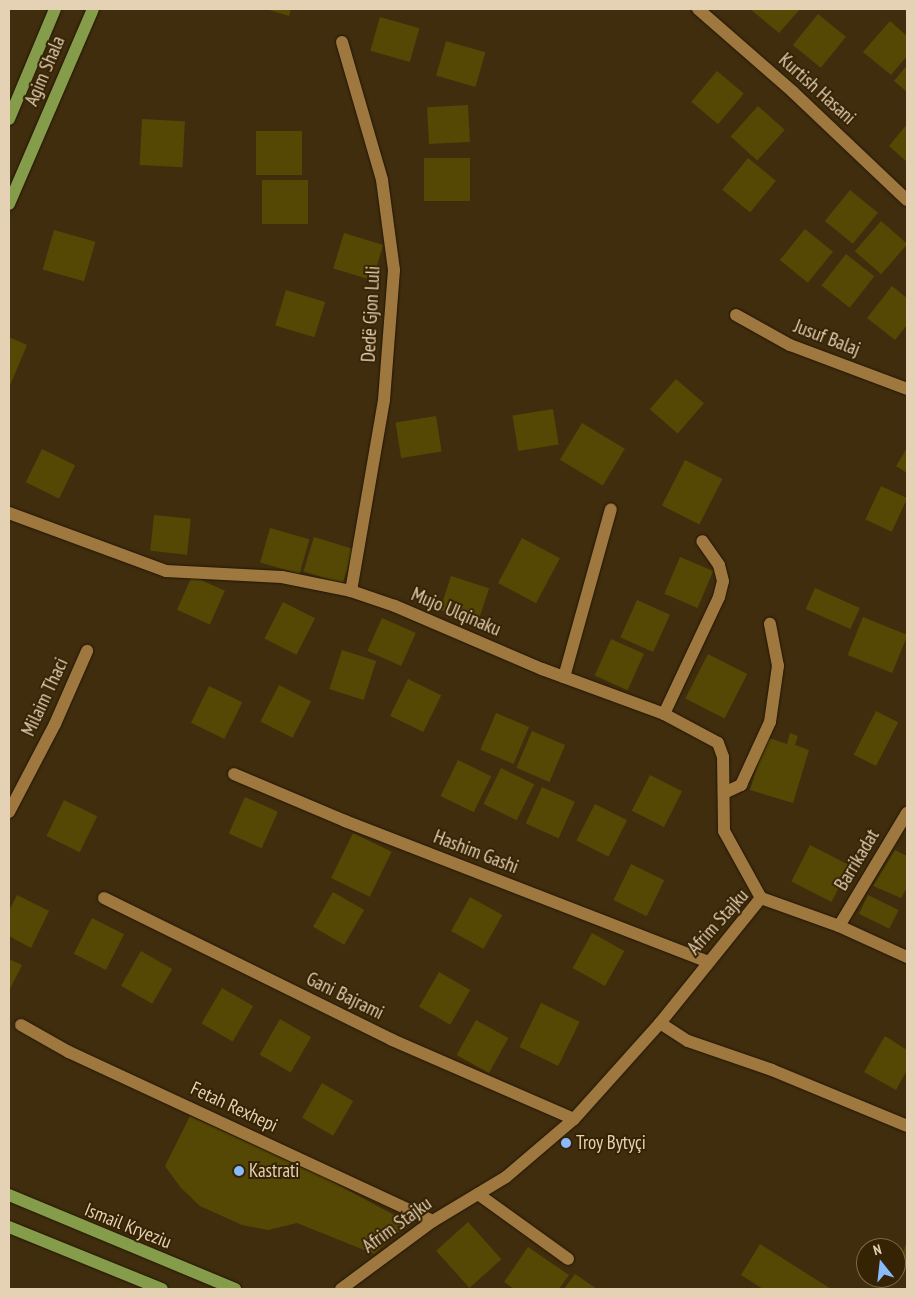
<!DOCTYPE html>
<meta charset="utf-8">
<style>
body{margin:0}
#map{position:relative;width:916px;height:1298px;overflow:hidden;background:#402d0e;font-family:"PT Sans Narrow",sans-serif}
div>[style]{position:absolute}
.building>*{inset:0;background:#554704;transform-origin:0 0}
.roads{filter:drop-shadow(0 0 1px #221605) drop-shadow(0 0 1px #221605)}
.minor>*{height:12px;margin:-6px;padding:0 6px;transform-origin:6px;border-radius:6px;background:#9e783f}
.major>*{height:12px;margin:-6px;padding:0 6px;transform-origin:6px;border-radius:6px;background:#859c4a}
.dots>*{width:14px;height:14px;translate:-50% -50%;box-sizing:border-box;border:2px solid #362304;border-radius:50%}
span{translate:-50% -50%;white-space:nowrap;text-align:center;line-height:1.15;-webkit-text-stroke:4px #362304;paint-order:stroke}
.street-label{font-size:19px;color:#e5d1b4}
.poi-label{font-size:19px;color:#e5d1b4}
.left{translate:0 -50%;text-align:left}
.frame{position:absolute;inset:0;border:10px solid #e5d1b4;pointer-events:none}
.north{position:absolute;left:856px;top:1238px;width:50px;height:50px;box-sizing:border-box;background:#362304;border:1px solid #7c694a;border-radius:50%;rotate:344deg;font-size:14px;font-weight:700;line-height:20px;text-align:center;color:#e5d1b4}
.north::after{content:'';display:block;margin:auto;width:18px;height:22px;background:#89bafc;clip-path:polygon(50% 0,100% 100%,50% 72%,0 100%)}
</style>
<div id="map">
<div class="building">
<div style="clip-path:polygon(266px 9px,291px 9px,289px 16px)"></div>
<div style="clip-path:polygon(750px 9px,800px 9px,779px 33px)"></div>
<div style="left:818px;top:14px;width:36px;height:40px;rotate:39deg"></div>
<div style="left:380px;top:17px;width:41px;height:35px;rotate:16deg"></div>
<div style="clip-path:polygon(890px 21px,907px 36px,907px 56px,891px 75px,863px 52px)"></div>
<div style="left:446px;top:41px;width:41px;height:36px;rotate:16deg"></div>
<div style="clip-path:polygon(907px 65px,907px 92px,894px 81px)"></div>
<div style="left:717px;top:71px;width:35px;height:40px;rotate:40deg"></div>
<div style="left:468px;top:105px;width:37px;height:41px;rotate:87deg"></div>
<div style="left:758px;top:106px;width:36px;height:41px;rotate:42deg"></div>
<div style="left:142px;top:119px;width:43px;height:46px;rotate:3deg"></div>
<div style="clip-path:polygon(907px 124px,907px 162px,889px 146px)"></div>
<div style="left:302px;top:131px;width:44px;height:46px;rotate:90deg"></div>
<div style="left:424px;top:158px;width:46px;height:43px"></div>
<div style="left:748px;top:158px;width:36px;height:41px;rotate:39deg"></div>
<div style="left:262px;top:180px;width:46px;height:44px"></div>
<div style="left:850px;top:190px;width:36px;height:40px;rotate:39deg"></div>
<div style="left:881px;top:221px;width:35px;height:40px;rotate:41deg"></div>
<div style="left:805px;top:229px;width:36px;height:40px;rotate:39deg"></div>
<div style="left:54px;top:230px;width:43px;height:41px;rotate:16deg"></div>
<div style="left:344px;top:233px;width:41px;height:37px;rotate:17deg"></div>
<div style="left:846px;top:254px;width:36px;height:40px;rotate:38deg"></div>
<div style="clip-path:polygon(892px 286px,907px 298px,907px 325px,895px 340px,867px 318px)"></div>
<div style="left:286px;top:290px;width:41px;height:37px;rotate:17deg"></div>
<div style="clip-path:polygon(9px 337px,27px 345px,9px 388px)"></div>
<div style="left:676px;top:379px;width:37px;height:40px;rotate:41deg"></div>
<div style="left:553px;top:409px;width:36px;height:41px;rotate:81deg"></div>
<div style="left:436px;top:416px;width:36px;height:41px;rotate:81deg"></div>
<div style="left:582px;top:423px;width:50px;height:43px;rotate:31deg"></div>
<div style="clip-path:polygon(907px 448px,907px 473px,896px 466px)"></div>
<div style="left:42px;top:449px;width:37px;height:37px;rotate:26deg"></div>
<div style="left:685px;top:460px;width:42px;height:51px;rotate:27deg"></div>
<div style="left:881px;top:486px;width:29px;height:37px;rotate:25deg"></div>
<div style="left:154px;top:515px;width:37px;height:36px;rotate:6deg"></div>
<div style="left:270px;top:528px;width:41px;height:36px;rotate:16deg"></div>
<div style="left:314px;top:537px;width:41px;height:36px;rotate:17deg"></div>
<div style="left:522px;top:538px;width:43px;height:51px;rotate:28deg"></div>
<div style="left:680px;top:557px;width:36px;height:40px;rotate:23deg"></div>
<div style="left:192px;top:576px;width:36px;height:37px;rotate:24deg"></div>
<div style="left:451px;top:576px;width:40px;height:36px;rotate:18deg"></div>
<div style="left:815px;top:588px;width:49px;height:23px;rotate:24deg"></div>
<div style="left:637px;top:600px;width:36px;height:41px;rotate:24deg"></div>
<div style="left:283px;top:602px;width:36px;height:41px;rotate:27deg"></div>
<div style="left:863px;top:617px;width:48px;height:41px;rotate:22deg"></div>
<div style="left:382px;top:618px;width:37px;height:36px;rotate:24deg"></div>
<div style="left:611px;top:639px;width:36px;height:40px;rotate:24deg"></div>
<div style="left:342px;top:650px;width:36px;height:41px;rotate:18deg"></div>
<div style="left:708px;top:654px;width:44px;height:50px;rotate:27deg"></div>
<div style="left:408px;top:679px;width:37px;height:41px;rotate:26deg"></div>
<div style="left:279px;top:685px;width:36px;height:41px;rotate:27deg"></div>
<div style="left:209px;top:686px;width:37px;height:41px;rotate:26deg"></div>
<div style="left:876px;top:711px;width:25px;height:49px;rotate:27deg"></div>
<div style="left:496px;top:713px;width:36px;height:40px;rotate:23deg"></div>
<div style="left:532px;top:731px;width:36px;height:40px;rotate:23deg"></div>
<div style="clip-path:polygon(790px 733px,798px 736px,795px 745px,809px 750px,793px 803px,750px 790px,766px 737px,787px 744px)"></div>
<div style="left:458px;top:760px;width:37px;height:40px;rotate:26deg"></div>
<div style="left:501px;top:768px;width:37px;height:40px;rotate:26deg"></div>
<div style="left:650px;top:775px;width:36px;height:40px;rotate:27deg"></div>
<div style="left:542px;top:787px;width:36px;height:40px;rotate:24deg"></div>
<div style="left:245px;top:797px;width:36px;height:40px;rotate:24deg"></div>
<div style="left:64px;top:800px;width:37px;height:40px;rotate:26deg"></div>
<div style="left:595px;top:804px;width:36px;height:41px;rotate:27deg"></div>
<div style="left:353px;top:833px;width:43px;height:50px;rotate:26deg"></div>
<div style="left:810px;top:845px;width:45px;height:41px;rotate:27deg"></div>
<div style="clip-path:polygon(895px 850px,907px 856px,907px 888px,901px 898px,873px 886px)"></div>
<div style="left:631px;top:864px;width:37px;height:40px;rotate:26deg"></div>
<div style="left:333px;top:892px;width:36px;height:40px;rotate:30deg"></div>
<div style="clip-path:polygon(17px 895px,49px 911px,31px 948px,9px 936px,9px 911px)"></div>
<div style="left:868px;top:895px;width:34px;height:21px;rotate:26deg"></div>
<div style="left:470px;top:897px;width:37px;height:39px;rotate:29deg"></div>
<div style="left:92px;top:918px;width:36px;height:40px;rotate:27deg"></div>
<div style="left:592px;top:933px;width:37px;height:40px;rotate:29deg"></div>
<div style="left:141px;top:951px;width:36px;height:40px;rotate:30deg"></div>
<div style="clip-path:polygon(9px 959px,22px 965px,9px 991px)"></div>
<div style="left:439px;top:972px;width:36px;height:40px;rotate:30deg"></div>
<div style="left:222px;top:988px;width:36px;height:41px;rotate:30deg"></div>
<div style="left:541px;top:1003px;width:43px;height:49px;rotate:26deg"></div>
<div style="left:280px;top:1019px;width:36px;height:41px;rotate:30deg"></div>
<div style="left:476px;top:1020px;width:37px;height:40px;rotate:29deg"></div>
<div style="clip-path:polygon(885px 1036px,907px 1050px,907px 1070px,896px 1090px,864px 1072px)"></div>
<div style="left:322px;top:1083px;width:36px;height:40px;rotate:30deg"></div>
<div style="clip-path:polygon(190px 1116px,320px 1175px,409px 1223px,374px 1254px,297px 1223px,268px 1230px,242px 1225px,200px 1206px,181px 1188px,165px 1166px)"></div>
<div style="left:468px;top:1222px;width:50px;height:43px;rotate:48deg"></div>
<div style="clip-path:polygon(907px 1241px,907px 1267px,899px 1264px)"></div>
<div style="clip-path:polygon(760px 1244px,831px 1289px,763px 1289px,741px 1275px)"></div>
<div style="clip-path:polygon(528px 1247px,569px 1275px,559px 1289px,514px 1289px,504px 1282px)"></div>
<div style="clip-path:polygon(575px 1274px,597px 1289px,564px 1289px)"></div>
</div>
<div class="roads">
<div class="minor">
<div style="left:698px;top:9px;width:126px;rotate:41.1deg"></div>
<div style="left:793px;top:92px;width:157px;rotate:43.5deg"></div>
<div style="left:342px;top:42px;width:144px;rotate:73.8deg"></div>
<div style="left:382px;top:180px;width:91px;rotate:82.4deg"></div>
<div style="left:394px;top:270px;width:130px;rotate:94.4deg"></div>
<div style="left:384px;top:400px;width:194px;rotate:99.8deg"></div>
<div style="left:736px;top:315px;width:62px;rotate:29.1deg"></div>
<div style="left:790px;top:345px;width:125px;rotate:20.6deg"></div>
<div style="left:9px;top:513px;width:167px;rotate:20.3deg"></div>
<div style="left:166px;top:571px;width:116px;rotate:3deg"></div>
<div style="left:282px;top:577px;width:70px;rotate:11.5deg"></div>
<div style="left:351px;top:591px;width:46px;rotate:18.8deg"></div>
<div style="left:395px;top:606px;width:160px;rotate:23.2deg"></div>
<div style="left:542px;top:669px;width:130px;rotate:20.2deg"></div>
<div style="left:664px;top:714px;width:61px;rotate:28.2deg"></div>
<div style="left:718px;top:743px;width:15px;rotate:70deg"></div>
<div style="left:723px;top:757px;width:74px;rotate:89.2deg"></div>
<div style="left:724px;top:831px;width:77px;rotate:61.1deg"></div>
<div style="left:564px;top:677px;width:174px;rotate:-74.4deg"></div>
<div style="left:664px;top:714px;width:129px;rotate:-64.8deg"></div>
<div style="left:719px;top:597px;width:16px;rotate:-76deg"></div>
<div style="left:723px;top:581px;width:16px;rotate:-104deg"></div>
<div style="left:719px;top:565px;width:29px;rotate:-125deg"></div>
<div style="left:234px;top:774px;width:121px;rotate:22.9deg"></div>
<div style="left:345px;top:821px;width:387px;rotate:21.2deg"></div>
<div style="left:726px;top:792px;width:17px;rotate:-25deg"></div>
<div style="left:741px;top:785px;width:69px;rotate:-65.3deg"></div>
<div style="left:770px;top:722px;width:57px;rotate:-81.9deg"></div>
<div style="left:778px;top:666px;width:43px;rotate:-100.8deg"></div>
<div style="left:9px;top:812px;width:99px;rotate:-62.4deg"></div>
<div style="left:55px;top:724px;width:80px;rotate:-66.3deg"></div>
<div style="left:104px;top:898px;width:321px;rotate:26.2deg"></div>
<div style="left:392px;top:1040px;width:198px;rotate:23.5deg"></div>
<div style="left:761px;top:898px;width:83px;rotate:19.7deg"></div>
<div style="left:839px;top:926px;width:75px;rotate:24.5deg"></div>
<div style="left:839px;top:926px;width:132px;rotate:-59deg"></div>
<div style="left:660px;top:1023px;width:33px;rotate:33deg"></div>
<div style="left:688px;top:1041px;width:89px;rotate:19deg"></div>
<div style="left:772px;top:1070px;width:146px;rotate:22.5deg"></div>
<div style="left:21px;top:1025px;width:55px;rotate:29.4deg"></div>
<div style="left:69px;top:1052px;width:401px;rotate:24.9deg"></div>
<div style="left:478px;top:1194px;width:111px;rotate:35.8deg"></div>
<div style="left:341px;top:1289px;width:114px;rotate:-36.5deg"></div>
<div style="left:433px;top:1221px;width:85px;rotate:-31.1deg"></div>
<div style="left:506px;top:1177px;width:89px;rotate:-40.5deg"></div>
<div style="left:574px;top:1119px;width:129px;rotate:-48.1deg"></div>
<div style="left:660px;top:1023px;width:161px;rotate:-51.1deg"></div>
</div>
<div class="major">
<div style="left:9px;top:119px;width:119px;rotate:-67.3deg"></div>
<div style="left:9px;top:204px;width:212px;rotate:-66.7deg"></div>
<div style="left:9px;top:1195px;width:245px;rotate:22.6deg"></div>
<div style="left:9px;top:1227px;width:165px;rotate:22.1deg"></div>
</div>
</div>
<div class="dots">
<div style="left:566px;top:1143px;background:#89bafc"></div>
<div style="left:239px;top:1171px;background:#89bafc"></div>
</div>
<div class="street-label">
<span style="left:45px;top:71px;rotate:-67deg">Agim Shala</span>
<span style="left:817px;top:89px;rotate:42deg">Kurtish Hasani</span>
<span style="left:371px;top:314px;rotate:-87deg">Dedë Gjon Luli</span>
<span style="left:827px;top:338px;rotate:21deg">Jusuf Balaj</span>
<span style="left:456px;top:612px;rotate:23deg">Mujo Ulqinaku</span>
<span style="left:45px;top:697px;rotate:-65deg">Milaim Thaci</span>
<span style="left:476px;top:852px;rotate:21deg">Hashim Gashi</span>
<span style="left:857px;top:860px;rotate:-59deg">Barrikadat</span>
<span style="left:718px;top:922px;rotate:-48deg">Afrim Stajku</span>
<span style="left:345px;top:996px;rotate:26deg">Gani Bajrami</span>
<span style="left:234px;top:1107px;rotate:25deg">Fetah Rexhepi</span>
<span style="left:397px;top:1225px;rotate:-36deg">Afrim Stajku</span>
<span style="left:128px;top:1226px;rotate:22deg">Ismail Kryeziu</span>
</div>
<div class="poi-label">
<span class="left" style="left:576px;top:1143px">Troy Bytyçi</span>
<span class="left" style="left:249px;top:1171px">Kastrati</span>
</div>
<div class="frame"></div>
<div class="north">N</div>
</div>
